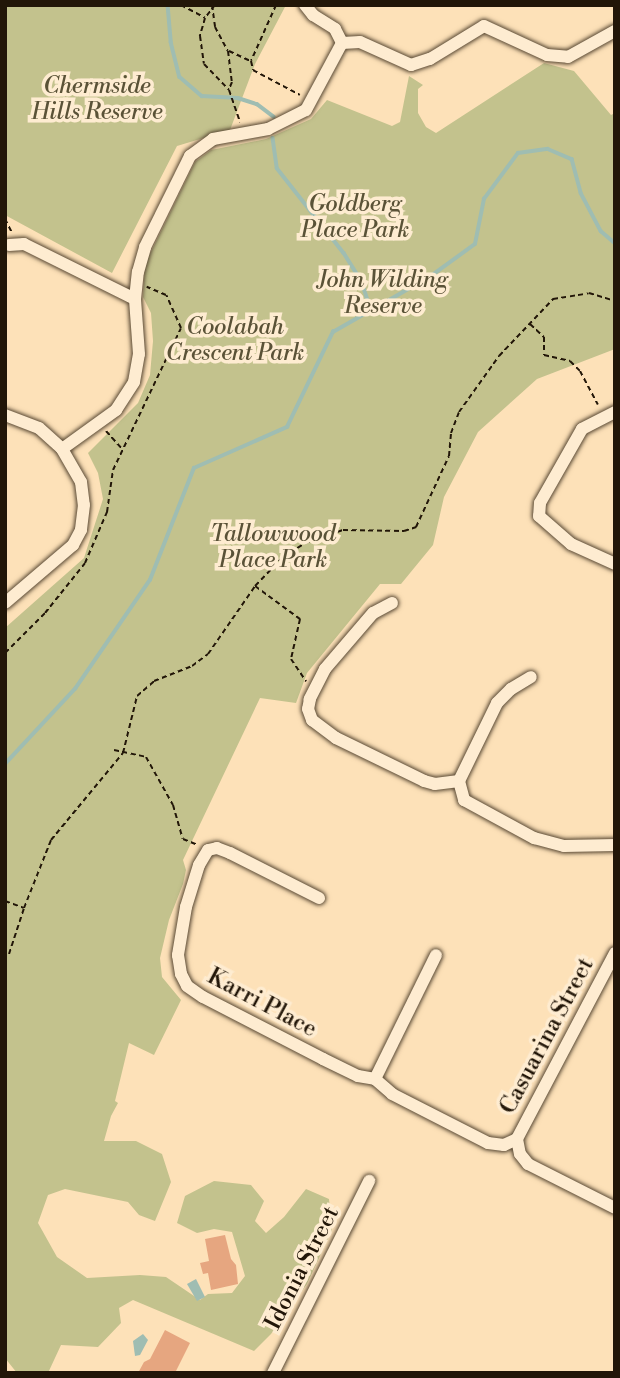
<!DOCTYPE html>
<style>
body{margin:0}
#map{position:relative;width:620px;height:1378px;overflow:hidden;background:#fde1b8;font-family:"Libre Bodoni",serif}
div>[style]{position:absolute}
.green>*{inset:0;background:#c3c28d}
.water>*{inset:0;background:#9fbdb2}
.stream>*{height:3.5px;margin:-1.75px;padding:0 1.75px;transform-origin:1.75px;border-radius:1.75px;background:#9fbdb2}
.building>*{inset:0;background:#e6a680}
.path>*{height:2px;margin-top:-1px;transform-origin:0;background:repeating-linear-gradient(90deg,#221608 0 5px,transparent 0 8.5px)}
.roads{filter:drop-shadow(0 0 2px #594934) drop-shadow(0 0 2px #594934)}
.minor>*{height:12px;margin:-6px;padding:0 6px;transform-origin:6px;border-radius:6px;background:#feecd1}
span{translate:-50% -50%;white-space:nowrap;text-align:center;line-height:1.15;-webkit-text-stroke:7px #feecd1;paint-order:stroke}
.park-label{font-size:23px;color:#5a5237;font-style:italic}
.street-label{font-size:23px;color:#221608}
.frame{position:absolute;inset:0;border:7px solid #221608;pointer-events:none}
</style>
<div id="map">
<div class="green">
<div style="clip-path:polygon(5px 5px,286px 5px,255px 64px,230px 130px,177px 146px,112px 273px,5px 215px)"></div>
<div style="clip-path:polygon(544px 63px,574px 71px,611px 115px,615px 113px,615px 349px,537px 379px,478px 432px,444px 497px,433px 545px,401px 584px,380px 584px,307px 673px,296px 703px,260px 698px,183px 860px,186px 870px,183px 884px,169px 920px,160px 958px,162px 977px,181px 1000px,154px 1055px,129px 1043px,115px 1101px,118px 1103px,111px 1116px,104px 1141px,136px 1141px,162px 1154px,171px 1182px,155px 1221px,139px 1215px,128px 1202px,65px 1189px,48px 1195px,38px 1223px,57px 1257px,87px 1278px,140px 1275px,166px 1277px,200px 1300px,208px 1294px,232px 1293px,245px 1276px,232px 1232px,214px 1229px,197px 1233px,177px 1223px,185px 1196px,214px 1181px,251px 1185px,264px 1201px,255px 1221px,266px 1233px,284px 1217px,306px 1189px,329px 1199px,332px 1230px,307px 1284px,271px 1334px,254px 1351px,133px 1300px,119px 1308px,121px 1323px,98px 1347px,61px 1345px,48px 1373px,17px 1373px,5px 1358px,5px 628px,84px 558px,103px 499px,98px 473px,88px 453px,138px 403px,150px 375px,153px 341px,151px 313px,143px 297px,145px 264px,195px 162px,211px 150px,266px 139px,311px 119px,327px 100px,392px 126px,400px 122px,409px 76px,423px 85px,418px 89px,418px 113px,426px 127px,436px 133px)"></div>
</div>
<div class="water">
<div style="clip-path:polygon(196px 1279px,205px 1297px,197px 1301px,187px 1284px)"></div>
<div style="clip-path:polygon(143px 1334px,148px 1340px,140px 1355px,135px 1356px,133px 1341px)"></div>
</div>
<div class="stream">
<div style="left:168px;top:5px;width:37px;rotate:85deg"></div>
<div style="left:171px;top:42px;width:36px;rotate:76deg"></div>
<div style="left:180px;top:77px;width:29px;rotate:41deg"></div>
<div style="left:202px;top:96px;width:36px;rotate:3deg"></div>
<div style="left:238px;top:98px;width:20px;rotate:18deg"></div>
<div style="left:257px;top:104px;width:21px;rotate:37deg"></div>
<div style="left:273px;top:138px;width:30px;rotate:82deg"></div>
<div style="left:277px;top:168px;width:108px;rotate:51.8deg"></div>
<div style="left:344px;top:253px;width:34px;rotate:58deg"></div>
<div style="left:362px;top:282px;width:29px;rotate:72deg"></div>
<div style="left:5px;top:764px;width:103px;rotate:-47deg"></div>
<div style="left:75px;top:689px;width:132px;rotate:-55.5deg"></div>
<div style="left:150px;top:580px;width:120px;rotate:-68.6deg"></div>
<div style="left:194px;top:468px;width:102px;rotate:-23.8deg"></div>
<div style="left:287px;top:427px;width:106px;rotate:-64.2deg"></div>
<div style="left:333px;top:332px;width:113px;rotate:-29.7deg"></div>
<div style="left:431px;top:276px;width:54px;rotate:-36deg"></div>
<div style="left:475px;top:244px;width:46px;rotate:-78.7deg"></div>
<div style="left:484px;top:199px;width:57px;rotate:-53.5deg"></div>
<div style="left:518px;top:153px;width:30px;rotate:-8deg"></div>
<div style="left:548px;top:149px;width:26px;rotate:23deg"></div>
<div style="left:572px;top:159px;width:35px;rotate:75deg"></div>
<div style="left:581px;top:193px;width:43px;rotate:62.2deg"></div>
<div style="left:601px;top:231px;width:18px;rotate:41deg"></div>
</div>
<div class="building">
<div style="clip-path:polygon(225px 1235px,231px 1259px,236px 1265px,238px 1284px,211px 1290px,208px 1273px,203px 1274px,200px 1263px,209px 1261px,205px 1239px)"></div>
<div style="clip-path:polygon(165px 1330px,190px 1343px,175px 1373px,138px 1373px,144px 1362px,150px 1359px)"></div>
</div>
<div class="path">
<div style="left:181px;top:5px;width:27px;rotate:28deg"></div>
<div style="left:212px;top:5px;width:22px;rotate:82deg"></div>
<div style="left:215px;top:27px;width:27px;rotate:62deg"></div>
<div style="left:228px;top:51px;width:31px;rotate:83deg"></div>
<div style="left:232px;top:82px;width:8px;rotate:113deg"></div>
<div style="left:215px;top:5px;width:16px;rotate:128deg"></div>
<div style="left:205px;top:18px;width:19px;rotate:106deg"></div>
<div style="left:200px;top:36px;width:28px;rotate:82deg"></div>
<div style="left:204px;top:64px;width:36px;rotate:46deg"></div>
<div style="left:229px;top:90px;width:34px;rotate:71deg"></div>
<div style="left:276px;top:5px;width:61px;rotate:114.1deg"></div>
<div style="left:251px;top:61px;width:9px;rotate:77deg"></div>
<div style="left:253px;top:70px;width:53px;rotate:28deg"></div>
<div style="left:229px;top:51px;width:23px;rotate:25deg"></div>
<div style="left:5px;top:219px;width:16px;rotate:63deg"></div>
<div style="left:530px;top:324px;width:19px;rotate:43deg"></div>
<div style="left:544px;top:337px;width:18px;rotate:90deg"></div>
<div style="left:544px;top:355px;width:27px;rotate:13deg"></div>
<div style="left:570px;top:361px;width:14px;rotate:45deg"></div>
<div style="left:580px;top:371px;width:38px;rotate:62deg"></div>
<div style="left:106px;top:431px;width:25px;rotate:48deg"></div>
<div style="left:255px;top:586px;width:56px;rotate:36.3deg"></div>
<div style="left:300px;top:619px;width:41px;rotate:102.7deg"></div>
<div style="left:291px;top:659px;width:27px;rotate:56deg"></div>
<div style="left:5px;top:653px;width:57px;rotate:-45deg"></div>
<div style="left:45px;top:613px;width:64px;rotate:-51.3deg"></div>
<div style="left:85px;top:563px;width:56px;rotate:-66.7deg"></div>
<div style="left:107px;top:512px;width:42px;rotate:-81.9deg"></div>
<div style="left:113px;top:470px;width:157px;rotate:-64.4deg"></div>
<div style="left:181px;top:328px;width:36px;rotate:-114deg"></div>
<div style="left:166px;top:295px;width:21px;rotate:-157deg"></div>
<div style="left:114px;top:750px;width:33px;rotate:12deg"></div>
<div style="left:146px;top:757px;width:55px;rotate:60.6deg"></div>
<div style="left:173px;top:805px;width:35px;rotate:74deg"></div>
<div style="left:183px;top:839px;width:16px;rotate:22deg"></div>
<div style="left:5px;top:901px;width:20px;rotate:20deg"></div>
<div style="left:24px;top:908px;width:73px;rotate:-68.3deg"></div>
<div style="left:51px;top:840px;width:113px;rotate:-50.4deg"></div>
<div style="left:123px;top:753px;width:59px;rotate:-76.2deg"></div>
<div style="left:137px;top:696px;width:23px;rotate:-41deg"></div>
<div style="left:154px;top:681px;width:41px;rotate:-21.5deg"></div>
<div style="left:192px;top:666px;width:20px;rotate:-37deg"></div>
<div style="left:208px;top:654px;width:83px;rotate:-55.3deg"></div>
<div style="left:255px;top:586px;width:40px;rotate:-46deg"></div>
<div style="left:283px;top:557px;width:26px;rotate:-32deg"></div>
<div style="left:305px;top:543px;width:40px;rotate:-18.9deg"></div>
<div style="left:343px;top:530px;width:61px;rotate:0.9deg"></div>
<div style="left:404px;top:531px;width:13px;rotate:-18deg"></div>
<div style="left:416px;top:527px;width:78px;rotate:-65.1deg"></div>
<div style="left:449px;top:456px;width:23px;rotate:-85deg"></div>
<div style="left:451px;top:433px;width:22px;rotate:-69deg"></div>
<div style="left:459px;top:412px;width:69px;rotate:-54.5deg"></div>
<div style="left:499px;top:356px;width:79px;rotate:-46.5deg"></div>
<div style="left:553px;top:299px;width:36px;rotate:-9deg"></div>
<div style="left:589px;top:293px;width:27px;rotate:17deg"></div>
<div style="left:9px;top:954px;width:48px;rotate:-71.9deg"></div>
</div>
<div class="roads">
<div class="minor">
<div style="left:305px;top:5px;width:13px;rotate:51deg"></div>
<div style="left:313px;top:15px;width:26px;rotate:32deg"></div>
<div style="left:335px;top:29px;width:16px;rotate:63deg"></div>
<div style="left:342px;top:43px;width:18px;rotate:-3deg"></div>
<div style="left:360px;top:42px;width:56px;rotate:24.3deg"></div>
<div style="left:411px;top:65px;width:20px;rotate:-18deg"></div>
<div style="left:430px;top:59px;width:63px;rotate:-31.4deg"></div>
<div style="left:484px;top:26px;width:69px;rotate:24.7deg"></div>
<div style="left:547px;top:55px;width:21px;rotate:5deg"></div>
<div style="left:568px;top:57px;width:54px;rotate:-29deg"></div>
<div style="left:9px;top:245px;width:15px;rotate:-4deg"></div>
<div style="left:24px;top:244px;width:124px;rotate:26.4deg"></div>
<div style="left:615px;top:412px;width:37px;rotate:153deg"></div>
<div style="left:582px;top:429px;width:85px;rotate:119.6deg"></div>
<div style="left:540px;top:503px;width:13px;rotate:94deg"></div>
<div style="left:539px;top:516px;width:43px;rotate:41.2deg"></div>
<div style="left:571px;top:544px;width:48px;rotate:24.4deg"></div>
<div style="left:5px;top:415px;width:36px;rotate:21deg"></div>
<div style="left:39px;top:428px;width:31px;rotate:42deg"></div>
<div style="left:62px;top:449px;width:38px;rotate:60deg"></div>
<div style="left:81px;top:482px;width:23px;rotate:83deg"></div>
<div style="left:84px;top:505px;width:25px;rotate:97deg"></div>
<div style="left:81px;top:530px;width:17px;rotate:118deg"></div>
<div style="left:73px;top:545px;width:89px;rotate:139.5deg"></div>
<div style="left:62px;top:449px;width:67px;rotate:-35.8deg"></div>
<div style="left:116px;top:410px;width:33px;rotate:-57deg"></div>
<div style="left:134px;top:382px;width:28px;rotate:-80deg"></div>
<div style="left:139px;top:354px;width:55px;rotate:-94.2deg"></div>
<div style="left:135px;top:299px;width:27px;rotate:-84deg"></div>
<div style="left:138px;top:272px;width:26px;rotate:-74deg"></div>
<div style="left:145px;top:247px;width:102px;rotate:-63.7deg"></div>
<div style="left:190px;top:156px;width:29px;rotate:-36deg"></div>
<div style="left:213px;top:139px;width:56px;rotate:-10.3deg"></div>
<div style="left:268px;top:129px;width:42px;rotate:-26.6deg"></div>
<div style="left:306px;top:110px;width:76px;rotate:-61.8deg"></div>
<div style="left:392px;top:603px;width:21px;rotate:152deg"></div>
<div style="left:373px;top:613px;width:74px;rotate:130.6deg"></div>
<div style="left:325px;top:669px;width:34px;rotate:117deg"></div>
<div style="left:310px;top:699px;width:10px;rotate:101deg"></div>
<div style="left:308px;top:709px;width:12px;rotate:70deg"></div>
<div style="left:312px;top:720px;width:30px;rotate:37deg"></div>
<div style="left:336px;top:738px;width:98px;rotate:26deg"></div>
<div style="left:424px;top:781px;width:11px;rotate:15deg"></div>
<div style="left:435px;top:784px;width:24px;rotate:-7deg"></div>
<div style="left:459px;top:781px;width:20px;rotate:75deg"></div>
<div style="left:464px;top:800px;width:80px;rotate:28.5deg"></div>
<div style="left:534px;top:838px;width:31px;rotate:15deg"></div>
<div style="left:564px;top:846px;width:51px;rotate:-1.1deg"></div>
<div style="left:459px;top:781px;width:87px;rotate:-64deg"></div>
<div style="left:497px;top:703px;width:20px;rotate:-45deg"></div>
<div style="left:511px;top:689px;width:23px;rotate:-31deg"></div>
<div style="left:319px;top:898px;width:100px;rotate:-153.2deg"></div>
<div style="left:230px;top:853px;width:14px;rotate:-159deg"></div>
<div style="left:217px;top:848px;width:9px;rotate:167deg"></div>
<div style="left:208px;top:850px;width:17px;rotate:121deg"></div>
<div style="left:199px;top:865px;width:44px;rotate:107.2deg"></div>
<div style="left:186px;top:907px;width:49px;rotate:99.5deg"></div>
<div style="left:178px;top:955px;width:19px;rotate:81deg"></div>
<div style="left:181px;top:974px;width:13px;rotate:63deg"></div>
<div style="left:187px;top:986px;width:19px;rotate:35deg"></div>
<div style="left:203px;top:997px;width:135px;rotate:27.3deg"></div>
<div style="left:323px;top:1059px;width:39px;rotate:26deg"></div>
<div style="left:358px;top:1076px;width:17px;rotate:10deg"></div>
<div style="left:375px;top:1079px;width:23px;rotate:41deg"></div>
<div style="left:392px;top:1094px;width:108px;rotate:27deg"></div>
<div style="left:488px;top:1143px;width:16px;rotate:7deg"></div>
<div style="left:504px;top:1145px;width:14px;rotate:-25deg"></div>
<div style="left:615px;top:953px;width:210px;rotate:117.8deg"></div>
<div style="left:517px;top:1139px;width:15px;rotate:79deg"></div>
<div style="left:520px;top:1154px;width:13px;rotate:51deg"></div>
<div style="left:528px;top:1164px;width:97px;rotate:26.8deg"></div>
<div style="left:375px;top:1079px;width:138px;rotate:-63.8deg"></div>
<div style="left:273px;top:1373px;width:215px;rotate:-63.4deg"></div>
</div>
</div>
<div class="park-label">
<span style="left:97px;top:99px">Chermside<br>Hills Reserve</span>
<span style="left:355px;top:217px">Goldberg<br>Place Park</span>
<span style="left:383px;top:293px">John Wilding<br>Reserve</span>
<span style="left:235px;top:340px">Coolabah<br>Crescent Park</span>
<span style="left:273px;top:547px">Tallowwood<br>Place Park</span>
</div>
<div class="street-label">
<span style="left:262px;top:1003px;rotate:28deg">Karri Place</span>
<span style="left:547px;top:1036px;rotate:-62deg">Casuarina Street</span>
<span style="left:302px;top:1268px;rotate:-63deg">Idonia Street</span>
</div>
<div class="frame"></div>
</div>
